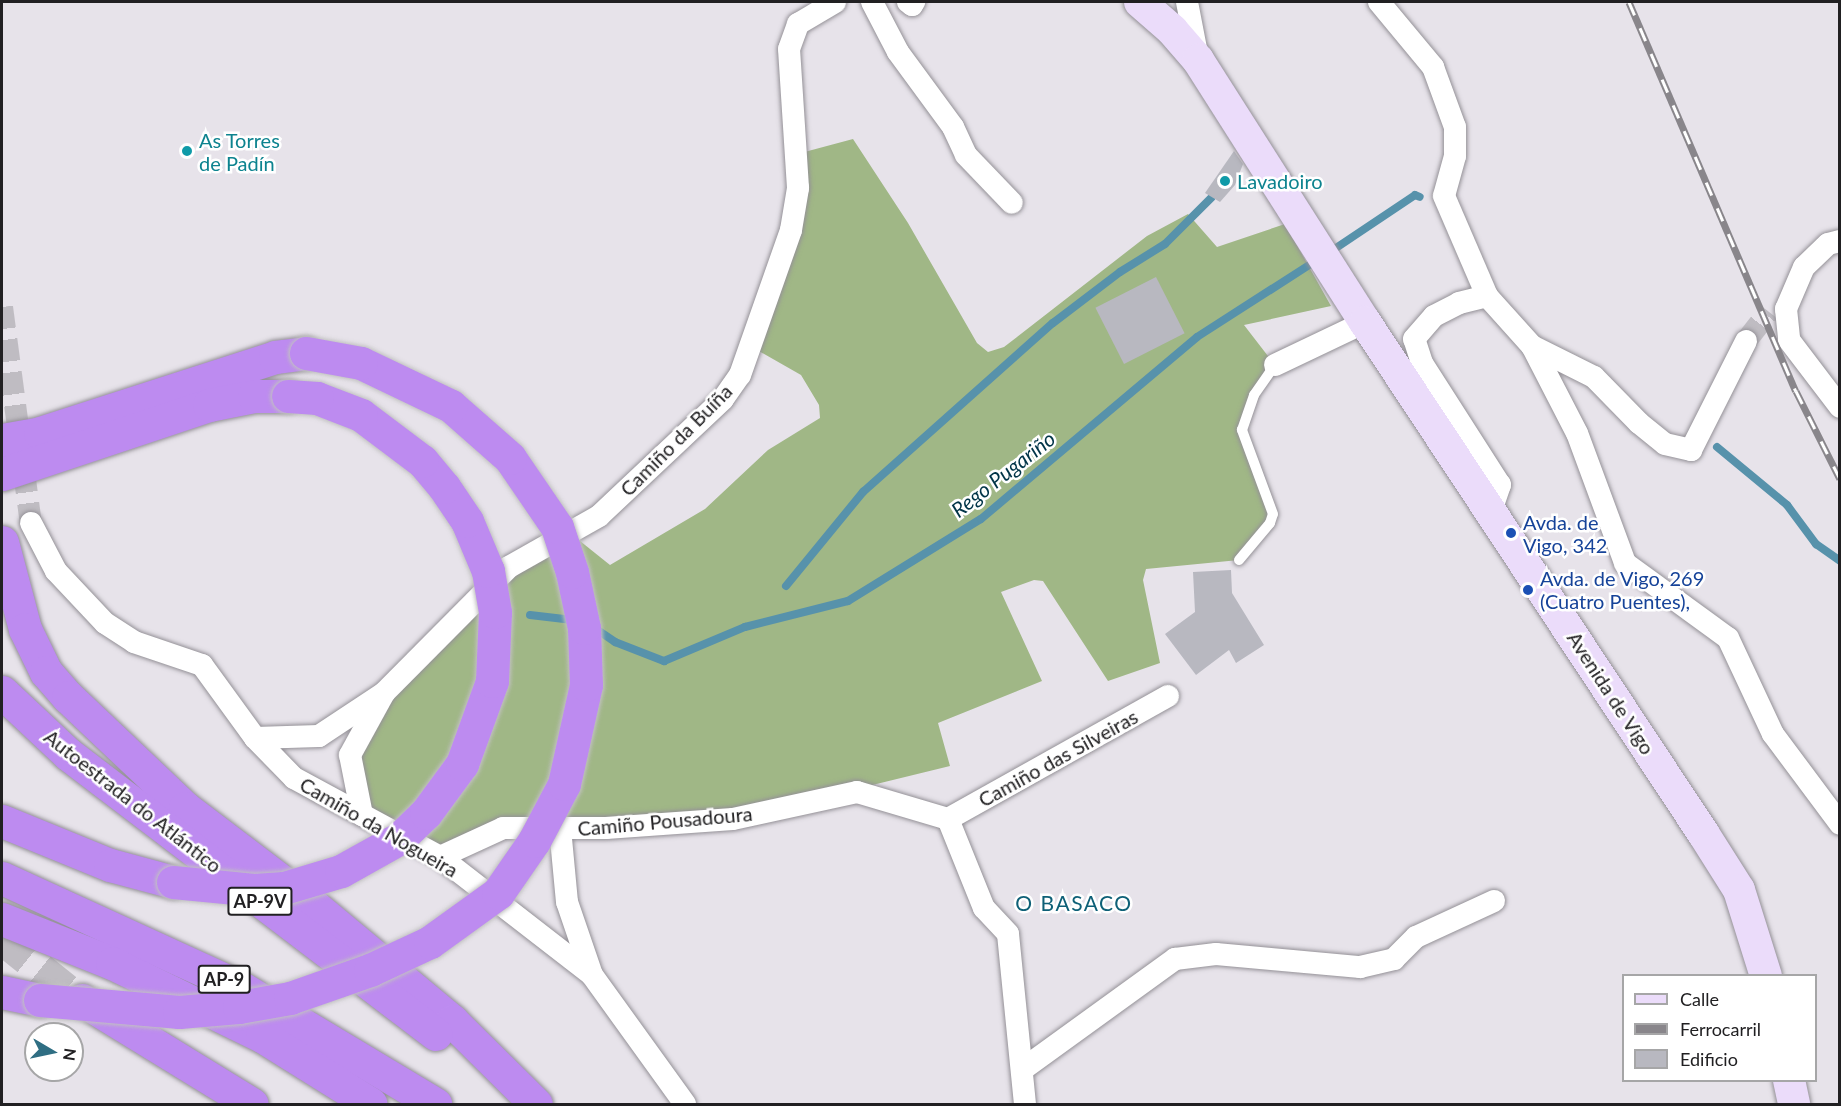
<!DOCTYPE html>
<meta charset="utf-8">
<style>
body{margin:0}
#map{position:relative;width:1841px;height:1106px;overflow:hidden;background:#e7e3ea;font-family:Lato,sans-serif}
div>[style]{position:absolute}
.forest>*{inset:0;background:#a0b786}
.stream>*{height:8px;margin:-4px;padding:0 4px;transform-origin:4px;border-radius:4px;background:#5792ab}
.building>*{inset:0;background:#b8b8c0;transform-origin:0 0}
.street-tunnel>*{height:22px;margin-top:-11px;transform-origin:0;background:repeating-linear-gradient(90deg,#bfbcc2 0 22px,transparent 0 33px)}
.highway-tunnel>*{height:33px;margin-top:-16.5px;transform-origin:0;background:repeating-linear-gradient(90deg,#bfbcc2 0 33px,transparent 0 49px)}
.roads{filter:drop-shadow(0 0 2px #949197) drop-shadow(0 0 2px #949197)}
.lane>*{height:10px;margin:-5px;padding:0 5px;transform-origin:5px;border-radius:5px;background:#fff}
.street>*{height:22px;margin:-11px;padding:0 11px;transform-origin:11px;border-radius:11px;background:#fff}
.secondary>*{height:32px;margin:-16px;padding:0 16px;transform-origin:16px;border-radius:16px;background:#ebdcfa}
.highway>*{height:33px;margin:-16.5px;padding:0 16.5px;transform-origin:16.5px;border-radius:16.5px;background:#bd8bf0}
.rail>*{height:7px;margin-top:-3.5px;transform-origin:0;background:repeating-linear-gradient(90deg,#fff 0 14px,#89868b 0 28px);box-sizing:border-box;border-block:2px solid #89868b}
.bridges{filter:drop-shadow(0 0 2px #c1c1c1) drop-shadow(0 0 2px #c1c1c1)}
.highway-bridge>*{height:33px;margin:-16.5px;padding:0 16.5px;transform-origin:16.5px;border-radius:16.5px;background:#bd8bf0}
.dots>*{width:16px;height:16px;translate:-50% -50%;box-sizing:border-box;border:3px solid #fff;border-radius:50%}
span{translate:-50% -50%;white-space:nowrap;text-align:center;line-height:1.15;-webkit-text-stroke:5px #fff;paint-order:stroke}
.shield-label span{padding:2px 4px;background:#fff;border:2px solid;border-radius:4px;-webkit-text-stroke-width:0}
.shield-label{font-size:18px;color:#212022;font-weight:700}
.culture-label{font-size:20px;color:#0d838f}
.left{translate:0 -50%;text-align:left}
.street-label{font-size:20px;color:#212022}
.transit-label{font-size:20px;color:#164399}
.water-label{font-size:21px;color:#003447;font-style:italic}
.neighbourhood-label{font-size:21px;color:#0e6077;letter-spacing:1.5px}
.frame{position:absolute;inset:0;border:3px solid #212022;pointer-events:none}
.legend{position:absolute;left:1622px;top:974px;width:195px;height:108px;box-sizing:border-box;background:#fff;border:2px solid #a6a6a7;margin:0;padding:8px 10px;list-style:none;font-size:18px;color:#212022}
.legend li{display:flex;align-items:center;gap:12px;height:30px}
.legend b{width:30px;border:2px solid #a6a6a7}
.north{position:absolute;left:24px;top:1022px;width:60px;height:60px;box-sizing:border-box;background:#fff;border:2px solid #a6a6a7;border-radius:50%;rotate:99deg;font-size:16px;font-weight:700;line-height:24px;text-align:center;color:#212022}
.north::after{content:'';display:block;margin:auto;width:21px;height:27px;background:#2f6e83;clip-path:polygon(50% 0,100% 100%,50% 72%,0 100%)}
</style>
<div id="map">
<div class="forest">
<div style="clip-path:polygon(853px 139px,908px 223px,977px 343px,988px 352px,1004px 347px,1147px 236px,1188px 214px,1217px 247px,1285px 224px,1331px 306px,1244px 325px,1275px 365px,1242px 430px,1273px 514px,1239px 560px,1146px 569px,1143px 580px,1160px 663px,1108px 681px,1043px 581px,1034px 580px,1001px 592px,1042px 681px,938px 723px,950px 766px,733px 819px,503px 828px,440px 857px,362px 815px,350px 755px,386px 691px,509px 567px,570px 533px,610px 565px,705px 509px,768px 450px,820px 418px,819px 405px,801px 375px,750px 346px,791px 230px,797px 154px)"></div>
</div>
<div class="stream">
<div style="left:1330px;top:252px;width:102px;rotate:-33.8deg"></div>
<div style="left:1415px;top:195px;width:5px;rotate:22deg"></div>
<div style="left:1717px;top:447px;width:91px;rotate:39.6deg"></div>
<div style="left:1787px;top:505px;width:49px;rotate:53.4deg"></div>
<div style="left:1816px;top:544px;width:29px;rotate:35deg"></div>
<div style="left:786px;top:586px;width:122px;rotate:-50.7deg"></div>
<div style="left:863px;top:492px;width:254px;rotate:-41.7deg"></div>
<div style="left:1053px;top:323px;width:84px;rotate:-37.3deg"></div>
<div style="left:1120px;top:272px;width:53px;rotate:-31.9deg"></div>
<div style="left:1165px;top:244px;width:66px;rotate:-45deg"></div>
<div style="left:530px;top:615px;width:43px;rotate:6.6deg"></div>
<div style="left:593px;top:627px;width:27px;rotate:34deg"></div>
<div style="left:615px;top:642px;width:53px;rotate:21.2deg"></div>
<div style="left:664px;top:661px;width:88px;rotate:-22.8deg"></div>
<div style="left:745px;top:627px;width:106px;rotate:-14.2deg"></div>
<div style="left:848px;top:601px;width:156px;rotate:-31.7deg"></div>
<div style="left:981px;top:519px;width:282px;rotate:-40.1deg"></div>
<div style="left:1197px;top:337px;width:143px;rotate:-32.7deg"></div>
</div>
<div class="building">
<div style="clip-path:polygon(1234px 151px,1243px 164px,1235px 185px,1220px 202px,1205px 193px)"></div>
<div style="left:1156px;top:277px;width:63px;height:68px;rotate:63deg"></div>
<div style="clip-path:polygon(1231px 570px,1232px 593px,1264px 645px,1236px 663px,1229px 650px,1196px 675px,1165px 634px,1195px 612px,1193px 572px)"></div>
</div>
<div class="street-tunnel">
<div style="left:2px;top:307px;width:218px;rotate:82.4deg"></div>
<div style="left:1746px;top:341px;width:37px;rotate:-52deg"></div>
</div>
<div class="highway-tunnel">
<div style="left:2px;top:938px;width:85px;rotate:38.8deg"></div>
</div>
<div class="roads">
<div class="lane">
<div style="left:1239px;top:560px;width:48px;rotate:-50deg"></div>
<div style="left:1270px;top:523px;width:9px;rotate:-72deg"></div>
<div style="left:1273px;top:514px;width:90px;rotate:-110.3deg"></div>
<div style="left:1242px;top:430px;width:37px;rotate:-71deg"></div>
<div style="left:1254px;top:395px;width:37px;rotate:-55deg"></div>
</div>
<div class="street">
<div style="left:872px;top:2px;width:56px;rotate:62.5deg"></div>
<div style="left:898px;top:52px;width:93px;rotate:53.7deg"></div>
<div style="left:953px;top:127px;width:31px;rotate:65deg"></div>
<div style="left:966px;top:155px;width:66px;rotate:46.2deg"></div>
<div style="left:908px;top:2px;width:5px;rotate:37deg"></div>
<div style="left:912px;top:5px;width:4px;rotate:-56deg"></div>
<div style="left:1187px;top:2px;width:58px;rotate:79.1deg"></div>
<div style="left:1379px;top:2px;width:85px;rotate:50.3deg"></div>
<div style="left:1433px;top:67px;width:64px;rotate:69.9deg"></div>
<div style="left:1455px;top:127px;width:29px;rotate:90deg"></div>
<div style="left:1455px;top:156px;width:41px;rotate:105.4deg"></div>
<div style="left:1444px;top:196px;width:109px;rotate:66.7deg"></div>
<div style="left:1840px;top:241px;width:12px;rotate:166deg"></div>
<div style="left:1828px;top:244px;width:33px;rotate:136deg"></div>
<div style="left:1804px;top:267px;width:46px;rotate:113.2deg"></div>
<div style="left:1786px;top:309px;width:31px;rotate:84deg"></div>
<div style="left:1789px;top:340px;width:84px;rotate:52.7deg"></div>
<div style="left:1532px;top:346px;width:98px;rotate:62.7deg"></div>
<div style="left:1577px;top:433px;width:139px;rotate:69.7deg"></div>
<div style="left:1625px;top:563px;width:127px;rotate:36.1deg"></div>
<div style="left:1728px;top:638px;width:106px;rotate:64.9deg"></div>
<div style="left:1773px;top:734px;width:112px;rotate:53.3deg"></div>
<div style="left:1275px;top:365px;width:100px;rotate:-25.5deg"></div>
<div style="left:1491px;top:511px;width:28px;rotate:-71deg"></div>
<div style="left:1500px;top:485px;width:145px;rotate:-122.6deg"></div>
<div style="left:1422px;top:363px;width:25px;rotate:-108deg"></div>
<div style="left:1414px;top:339px;width:30px;rotate:-49deg"></div>
<div style="left:1434px;top:316px;width:28px;rotate:-27deg"></div>
<div style="left:1459px;top:303px;width:29px;rotate:-14deg"></div>
<div style="left:1487px;top:296px;width:67px;rotate:48deg"></div>
<div style="left:1532px;top:346px;width:69px;rotate:26.6deg"></div>
<div style="left:1594px;top:377px;width:64px;rotate:45.6deg"></div>
<div style="left:1639px;top:423px;width:33px;rotate:39deg"></div>
<div style="left:1665px;top:444px;width:27px;rotate:13deg"></div>
<div style="left:1691px;top:450px;width:122px;rotate:-63.2deg"></div>
<div style="left:31px;top:523px;width:54px;rotate:62.5deg"></div>
<div style="left:56px;top:571px;width:71px;rotate:46.7deg"></div>
<div style="left:105px;top:623px;width:35px;rotate:33deg"></div>
<div style="left:134px;top:642px;width:72px;rotate:18.7deg"></div>
<div style="left:202px;top:665px;width:90px;rotate:54deg"></div>
<div style="left:255px;top:738px;width:56px;rotate:45.7deg"></div>
<div style="left:294px;top:778px;width:166px;rotate:28.4deg"></div>
<div style="left:440px;top:857px;width:192px;rotate:37.8deg"></div>
<div style="left:592px;top:975px;width:159px;rotate:54.2deg"></div>
<div style="left:255px;top:738px;width:64px;rotate:-1.8deg"></div>
<div style="left:319px;top:736px;width:78px;rotate:-33.5deg"></div>
<div style="left:384px;top:693px;width:177px;rotate:-45.2deg"></div>
<div style="left:509px;top:567px;width:103px;rotate:-29.5deg"></div>
<div style="left:599px;top:516px;width:170px;rotate:-43.3deg"></div>
<div style="left:723px;top:399px;width:29px;rotate:-55deg"></div>
<div style="left:740px;top:375px;width:154px;rotate:-70.6deg"></div>
<div style="left:791px;top:230px;width:43px;rotate:-80.5deg"></div>
<div style="left:798px;top:188px;width:139px;rotate:-93.7deg"></div>
<div style="left:789px;top:49px;width:27px;rotate:-70deg"></div>
<div style="left:798px;top:24px;width:43px;rotate:-30.7deg"></div>
<div style="left:362px;top:815px;width:61px;rotate:-101.3deg"></div>
<div style="left:350px;top:755px;width:68px;rotate:-61.2deg"></div>
<div style="left:948px;top:819px;width:252px;rotate:-29.2deg"></div>
<div style="left:560px;top:828px;width:74px;rotate:84.6deg"></div>
<div style="left:567px;top:902px;width:77px;rotate:71.1deg"></div>
<div style="left:440px;top:857px;width:69px;rotate:-24.7deg"></div>
<div style="left:503px;top:828px;width:103px"></div>
<div style="left:606px;top:828px;width:127px;rotate:-4.1deg"></div>
<div style="left:733px;top:819px;width:127px;rotate:-12.3deg"></div>
<div style="left:857px;top:792px;width:95px;rotate:16.5deg"></div>
<div style="left:948px;top:819px;width:96px;rotate:68deg"></div>
<div style="left:984px;top:908px;width:35px;rotate:47deg"></div>
<div style="left:1008px;top:934px;width:171px;rotate:84.3deg"></div>
<div style="left:1023px;top:1069px;width:188px;rotate:-35.9deg"></div>
<div style="left:1175px;top:959px;width:41px;rotate:-7deg"></div>
<div style="left:1216px;top:954px;width:145px;rotate:5.2deg"></div>
<div style="left:1360px;top:967px;width:35px;rotate:-13deg"></div>
<div style="left:1394px;top:959px;width:31px;rotate:-45deg"></div>
<div style="left:1416px;top:937px;width:86px;rotate:-24.8deg"></div>
</div>
<div class="secondary">
<div style="left:1140px;top:2px;width:43px;rotate:41.2deg"></div>
<div style="left:1172px;top:30px;width:40px;rotate:49deg"></div>
<div style="left:1198px;top:60px;width:311px;rotate:57.5deg"></div>
<div style="left:1365px;top:322px;width:613px;rotate:56.52deg"></div>
<div style="left:1703px;top:833px;width:67px;rotate:57.7deg"></div>
<div style="left:1739px;top:890px;width:90px;rotate:72.6deg"></div>
<div style="left:1789px;top:1080px;width:25px;rotate:78deg"></div>
</div>
<div class="highway">
<div style="left:2px;top:440px;width:39px;rotate:-10deg"></div>
<div style="left:40px;top:433px;width:247px;rotate:-17.9deg"></div>
<div style="left:275px;top:357px;width:31px;rotate:-7deg"></div>
<div style="left:2px;top:474px;width:218px;rotate:-18.4deg"></div>
<div style="left:209px;top:405px;width:46px;rotate:-11.3deg"></div>
<div style="left:254px;top:396px;width:34px"></div>
<div style="left:2px;top:542px;width:90px;rotate:75.2deg"></div>
<div style="left:25px;top:629px;width:48px;rotate:64deg"></div>
<div style="left:46px;top:672px;width:33px;rotate:49deg"></div>
<div style="left:68px;top:697px;width:161px;rotate:43.5deg"></div>
<div style="left:185px;top:808px;width:162px;rotate:37.2deg"></div>
<div style="left:314px;top:906px;width:180px;rotate:39.8deg"></div>
<div style="left:452px;top:1021px;width:118px;rotate:44.7deg"></div>
<div style="left:2px;top:692px;width:91px;rotate:43.2deg"></div>
<div style="left:68px;top:754px;width:462px;rotate:37.3deg"></div>
<div style="left:2px;top:821px;width:117px;rotate:22.2deg"></div>
<div style="left:110px;top:865px;width:65px;rotate:15.1deg"></div>
<div style="left:2px;top:878px;width:260px;rotate:24.6deg"></div>
<div style="left:238px;top:986px;width:230px;rotate:30.9deg"></div>
<div style="left:2px;top:919px;width:118px;rotate:21.8deg"></div>
<div style="left:112px;top:963px;width:167px;rotate:26deg"></div>
<div style="left:262px;top:1036px;width:128px;rotate:32deg"></div>
<div style="left:2px;top:992px;width:39px;rotate:12deg"></div>
<div style="left:82px;top:1000px;width:199px;rotate:31.5deg"></div>
</div>
</div>
<div class="rail">
<div style="left:1629px;top:2px;width:423px;rotate:66.8deg"></div>
<div style="left:1796px;top:391px;width:98px;rotate:63.4deg"></div>
</div>
<div class="bridges">
<div class="highway-bridge">
<div style="left:173px;top:882px;width:81px;rotate:5.6deg"></div>
<div style="left:254px;top:890px;width:30px;rotate:-4deg"></div>
<div style="left:284px;top:888px;width:59px;rotate:-16.6deg"></div>
<div style="left:341px;top:871px;width:68px;rotate:-29.2deg"></div>
<div style="left:400px;top:838px;width:36px;rotate:-44deg"></div>
<div style="left:426px;top:813px;width:61px;rotate:-53.7deg"></div>
<div style="left:462px;top:764px;width:88px;rotate:-70.1deg"></div>
<div style="left:492px;top:681px;width:69px;rotate:-87.5deg"></div>
<div style="left:495px;top:612px;width:42px;rotate:-99.7deg"></div>
<div style="left:488px;top:571px;width:54px;rotate:-112.8deg"></div>
<div style="left:467px;top:521px;width:41px;rotate:-124.1deg"></div>
<div style="left:444px;top:487px;width:34px;rotate:-130deg"></div>
<div style="left:422px;top:461px;width:76px;rotate:-143deg"></div>
<div style="left:361px;top:415px;width:47px;rotate:-158.9deg"></div>
<div style="left:317px;top:398px;width:29px;rotate:-176deg"></div>
<div style="left:40px;top:1000px;width:140px;rotate:4.9deg"></div>
<div style="left:179px;top:1012px;width:60px;rotate:-4.8deg"></div>
<div style="left:239px;top:1007px;width:52px;rotate:-10deg"></div>
<div style="left:290px;top:998px;width:85px;rotate:-19.3deg"></div>
<div style="left:370px;top:970px;width:66px;rotate:-25deg"></div>
<div style="left:430px;top:942px;width:84px;rotate:-35.8deg"></div>
<div style="left:498px;top:893px;width:63px;rotate:-55.3deg"></div>
<div style="left:534px;top:841px;width:64px;rotate:-62.2deg"></div>
<div style="left:564px;top:784px;width:101px;rotate:-77.5deg"></div>
<div style="left:586px;top:685px;width:57px;rotate:-92deg"></div>
<div style="left:584px;top:628px;width:57px;rotate:-102.1deg"></div>
<div style="left:572px;top:572px;width:47px;rotate:-108.4deg"></div>
<div style="left:557px;top:527px;width:83px;rotate:-124.3deg"></div>
<div style="left:510px;top:458px;width:79px;rotate:-138.6deg"></div>
<div style="left:451px;top:406px;width:100px;rotate:-154.5deg"></div>
<div style="left:361px;top:363px;width:56px;rotate:-169.7deg"></div>
</div>
</div>
<div class="dots">
<div style="left:187px;top:151px;background:#0f9aa8"></div>
<div style="left:1225px;top:181px;background:#0f9aa8"></div>
<div style="left:1511px;top:533px;background:#1a4fb4"></div>
<div style="left:1528px;top:590px;background:#1a4fb4"></div>
</div>
<div class="shield-label">
<span style="left:260px;top:901px">AP-9V</span>
<span style="left:224px;top:979px">AP-9</span>
</div>
<div class="culture-label">
<span class="left" style="left:199px;top:152px">As Torres<br>de Padín</span>
<span class="left" style="left:1237px;top:181px">Lavadoiro</span>
</div>
<div class="street-label">
<span style="left:676px;top:440px;rotate:-45deg">Camiño da Buíña</span>
<span style="left:1611px;top:693px;rotate:57deg">Avenida de Vigo</span>
<span style="left:1058px;top:758px;rotate:-29deg">Camiño das Silveiras</span>
<span style="left:133px;top:801px;rotate:38deg">Autoestrada do Atlántico</span>
<span style="left:665px;top:821px;rotate:-5deg">Camiño Pousadoura</span>
<span style="left:379px;top:827px;rotate:30deg">Camiño da Nogueira</span>
</div>
<div class="transit-label">
<span class="left" style="left:1523px;top:534px">Avda. de<br>Vigo, 342</span>
<span class="left" style="left:1540px;top:590px">Avda. de Vigo, 269<br>(Cuatro Puentes),</span>
</div>
<div class="water-label">
<span style="left:1003px;top:474px;rotate:-38deg">Rego Pugariño</span>
</div>
<div class="neighbourhood-label">
<span style="left:1074px;top:903px">O BASACO</span>
</div>
<div class="frame"></div>
<ul class="legend">
<li><b style="height:8px;background:#ebdcfa"></b>Calle</li>
<li><b style="height:8px;background:#89868b"></b>Ferrocarril</li>
<li><b style="height:16px;background:#b8b8c0"></b>Edificio</li>
</ul>
<div class="north">N</div>
</div>
